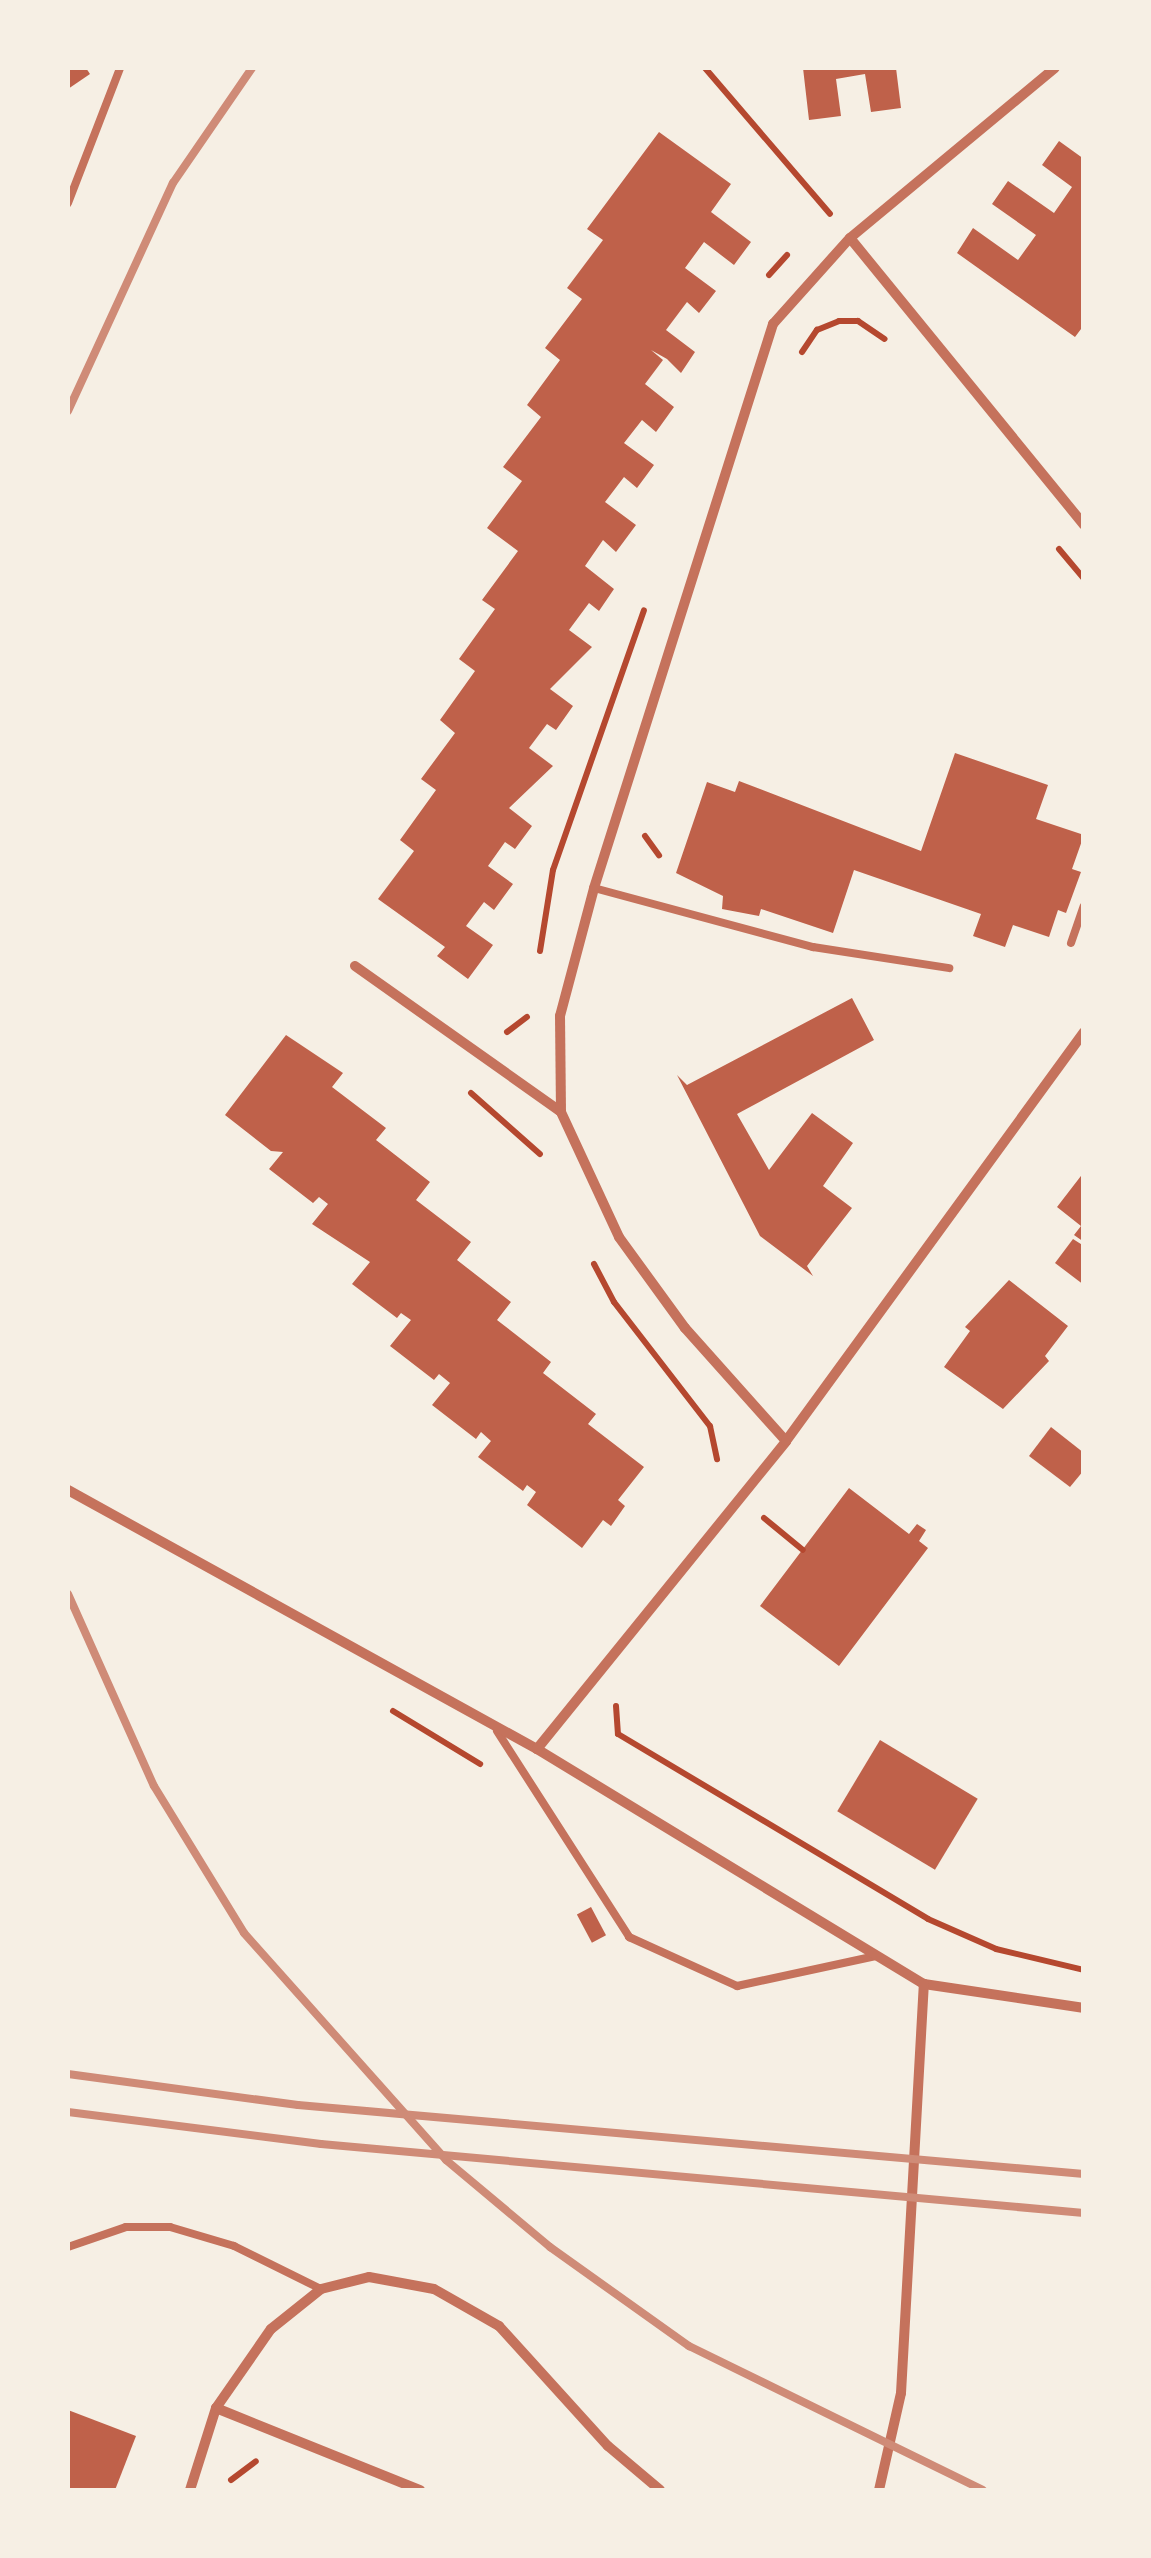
<!DOCTYPE html>
<style>
body{margin:0}
#map{position:relative;width:1151px;height:2558px;overflow:hidden;background:#f6efe4;font-family:"Fira Sans",sans-serif}
div>[style]{position:absolute}
.building>*{inset:0;background:#bf614a;transform-origin:0 0}
.path>*{height:6px;margin:-3px;padding:0 3px;transform-origin:3px;border-radius:3px;background:#b5482f}
.service>*{height:8px;margin:-4px;padding:0 4px;transform-origin:4px;border-radius:4px;background:#c5725c}
.minor>*{height:10px;margin:-5px;padding:0 5px;transform-origin:5px;border-radius:5px;background:#c5725c}
.rail>*{height:8px;margin:-4px;padding:0 4px;transform-origin:4px;border-radius:4px;background:#cf8b77}
span{translate:-50% -50%;white-space:nowrap;text-align:center;line-height:1.15;-webkit-text-stroke:10px #f6efe4;paint-order:stroke}
.frame{position:absolute;inset:0;border:70px solid #f6efe4;pointer-events:none}
</style>
<div id="map">
<div class="building">
<div style="clip-path:polygon(68px 68px,86px 68px,90px 74px,68px 89px)"></div>
<div style="clip-path:polygon(803px 68px,896px 68px,901px 108px,871px 112px,865px 74px,836px 79px,841px 116px,809px 120px)"></div>
<div style="clip-path:polygon(659px 132px,731px 184px,711px 212px,751px 242px,734px 265px,704px 242px,685px 268px,716px 291px,699px 313px,687px 302px,666px 330px,695px 352px,681px 373px,667px 359px,651px 350px,663px 360px,645px 384px,674px 407px,656px 432px,642px 420px,624px 443px,654px 465px,637px 488px,624px 477px,605px 502px,636px 525px,616px 552px,603px 540px,585px 566px,614px 589px,599px 611px,589px 603px,569px 630px,592px 647px,550px 689px,573px 706px,556px 730px,547px 724px,529px 748px,553px 766px,509px 808px,532px 826px,515px 849px,505px 842px,488px 866px,513px 884px,494px 910px,484px 902px,466px 926px,493px 945px,468px 979px,437px 956px,445px 947px,378px 899px,414px 851px,400px 840px,436px 790px,421px 779px,455px 733px,440px 720px,475px 671px,459px 659px,495px 609px,482px 600px,518px 551px,487px 528px,522px 481px,503px 467px,541px 417px,527px 405px,560px 360px,545px 348px,582px 299px,567px 288px,603px 240px,587px 229px)"></div>
<div style="clip-path:polygon(1059px 141px,1084px 159px,1084px 325px,1075px 337px,957px 253px,973px 228px,1018px 260px,1036px 235px,992px 204px,1008px 181px,1054px 213px,1072px 187px,1042px 165px)"></div>
<div style="clip-path:polygon(955px 753px,1048px 785px,1036px 819px,1084px 835px,1072px 869px,1081px 872px,1066px 913px,1058px 910px,1049px 937px,1013px 925px,1005px 947px,973px 936px,981px 914px,854px 870px,833px 933px,761px 909px,759px 916px,722px 909px,723px 896px,676px 873px,707px 782px,735px 792px,739px 781px,921px 851px)"></div>
<div style="clip-path:polygon(852px 998px,874px 1040px,737px 1114px,769px 1170px,812px 1113px,853px 1143px,823px 1186px,852px 1208px,807px 1266px,813px 1276px,760px 1236px,677px 1075px,687px 1085px)"></div>
<div style="clip-path:polygon(286px 1035px,343px 1073px,332px 1087px,386px 1128px,376px 1140px,430px 1182px,416px 1200px,471px 1242px,457px 1260px,511px 1302px,497px 1320px,551px 1362px,543px 1373px,596px 1414px,588px 1424px,644px 1467px,618px 1500px,625px 1506px,611px 1526px,603px 1520px,582px 1548px,527px 1505px,536px 1492px,527px 1485px,523px 1491px,478px 1457px,491px 1441px,481px 1432px,476px 1439px,432px 1405px,450px 1383px,439px 1374px,434px 1380px,390px 1346px,411px 1320px,401px 1313px,397px 1318px,352px 1284px,370px 1262px,312px 1224px,328px 1204px,319px 1197px,313px 1203px,269px 1169px,283px 1152px,271px 1151px,225px 1115px)"></div>
<div style="clip-path:polygon(1084px 1172px,1084px 1242px,1074px 1235px,1081px 1226px,1057px 1207px)"></div>
<div style="clip-path:polygon(1073px 1239px,1084px 1246px,1084px 1285px,1055px 1263px)"></div>
<div style="clip-path:polygon(1009px 1280px,1068px 1326px,1045px 1356px,1049px 1361px,1003px 1409px,944px 1367px,970px 1331px,965px 1327px)"></div>
<div style="clip-path:polygon(1051px 1427px,1084px 1453px,1084px 1470px,1070px 1487px,1029px 1456px)"></div>
<div style="clip-path:polygon(849px 1488px,909px 1534px,917px 1524px,926px 1530px,919px 1541px,928px 1548px,839px 1666px,760px 1606px)"></div>
<div style="left:880px;top:1740px;width:114px;height:83px;rotate:31deg"></div>
<div style="left:591px;top:1907px;width:32px;height:16px;rotate:62deg"></div>
<div style="clip-path:polygon(68px 2410px,136px 2436px,115px 2490px,68px 2490px)"></div>
</div>
<div class="path">
<div style="left:705px;top:68px;width:192px;rotate:49.4deg"></div>
<div style="left:769px;top:275px;width:27px;rotate:-48deg"></div>
<div style="left:802px;top:352px;width:27px;rotate:-56deg"></div>
<div style="left:817px;top:330px;width:24px;rotate:-22deg"></div>
<div style="left:839px;top:321px;width:19px"></div>
<div style="left:858px;top:321px;width:32px;rotate:34deg"></div>
<div style="left:1059px;top:549px;width:39px;rotate:50deg"></div>
<div style="left:645px;top:836px;width:24px;rotate:54deg"></div>
<div style="left:540px;top:951px;width:82px;rotate:-80.9deg"></div>
<div style="left:553px;top:870px;width:275px;rotate:-70.7deg"></div>
<div style="left:507px;top:1032px;width:25px;rotate:-37deg"></div>
<div style="left:471px;top:1093px;width:92px;rotate:41.5deg"></div>
<div style="left:594px;top:1264px;width:43px;rotate:62.2deg"></div>
<div style="left:614px;top:1302px;width:157px;rotate:52.3deg"></div>
<div style="left:710px;top:1426px;width:34px;rotate:78deg"></div>
<div style="left:764px;top:1518px;width:50px;rotate:39.4deg"></div>
<div style="left:616px;top:1706px;width:28px;rotate:86deg"></div>
<div style="left:618px;top:1734px;width:361px;rotate:30.8deg"></div>
<div style="left:928px;top:1919px;width:74px;rotate:23.8deg"></div>
<div style="left:996px;top:1949px;width:90px;rotate:13.4deg"></div>
<div style="left:393px;top:1711px;width:102px;rotate:31.3deg"></div>
<div style="left:231px;top:2480px;width:31px;rotate:-37deg"></div>
</div>
<div class="service">
<div style="left:68px;top:203px;width:145px;rotate:-68.9deg"></div>
<div style="left:594px;top:888px;width:227px;rotate:15.1deg"></div>
<div style="left:813px;top:947px;width:138px;rotate:8.8deg"></div>
<div style="left:1071px;top:943px;width:39px;rotate:-71deg"></div>
<div style="left:497px;top:1731px;width:245px;rotate:57.3deg"></div>
<div style="left:629px;top:1937px;width:119px;rotate:24.4deg"></div>
<div style="left:737px;top:1986px;width:142px;rotate:-12.2deg"></div>
<div style="left:68px;top:2247px;width:61px;rotate:-19deg"></div>
<div style="left:126px;top:2227px;width:44px"></div>
<div style="left:170px;top:2227px;width:67px;rotate:16.5deg"></div>
<div style="left:234px;top:2246px;width:97px;rotate:26.3deg"></div>
</div>
<div class="minor">
<div style="left:850px;top:238px;width:370px;rotate:50.8deg"></div>
<div style="left:355px;top:966px;width:252px;rotate:35.3deg"></div>
<div style="left:786px;top:1441px;width:152px;rotate:-131.8deg"></div>
<div style="left:685px;top:1328px;width:112px;rotate:-126deg"></div>
<div style="left:619px;top:1237px;width:138px;rotate:-114.9deg"></div>
<div style="left:561px;top:1112px;width:96px;rotate:-90.6deg"></div>
<div style="left:560px;top:1016px;width:132px;rotate:-75.1deg"></div>
<div style="left:594px;top:888px;width:592px;rotate:-72.39deg"></div>
<div style="left:773px;top:324px;width:115px;rotate:-48.2deg"></div>
<div style="left:850px;top:238px;width:266px;rotate:-39.7deg"></div>
<div style="left:68px;top:1490px;width:536px;rotate:28.91deg"></div>
<div style="left:537px;top:1749px;width:453px;rotate:31.3deg"></div>
<div style="left:924px;top:1984px;width:162px;rotate:8.5deg"></div>
<div style="left:537px;top:1749px;width:396px;rotate:-51deg"></div>
<div style="left:786px;top:1441px;width:506px;rotate:-53.92deg"></div>
<div style="left:216px;top:2408px;width:220px;rotate:21.9deg"></div>
<div style="left:190px;top:2490px;width:86px;rotate:-72.4deg"></div>
<div style="left:216px;top:2408px;width:96px;rotate:-55.2deg"></div>
<div style="left:271px;top:2329px;width:64px;rotate:-38.7deg"></div>
<div style="left:321px;top:2289px;width:49px;rotate:-14deg"></div>
<div style="left:369px;top:2277px;width:66px;rotate:10.5deg"></div>
<div style="left:434px;top:2289px;width:75px;rotate:29.6deg"></div>
<div style="left:499px;top:2326px;width:162px;rotate:47.8deg"></div>
<div style="left:608px;top:2446px;width:68px;rotate:40.2deg"></div>
<div style="left:879px;top:2490px;width:99px;rotate:-77.2deg"></div>
<div style="left:901px;top:2393px;width:410px;rotate:-86.8deg"></div>
</div>
<div class="rail">
<div style="left:68px;top:411px;width:251px;rotate:-65.3deg"></div>
<div style="left:173px;top:183px;width:140px;rotate:-55.5deg"></div>
<div style="left:68px;top:1594px;width:210px;rotate:65.9deg"></div>
<div style="left:154px;top:1786px;width:172px;rotate:58.5deg"></div>
<div style="left:244px;top:1933px;width:304px;rotate:48.3deg"></div>
<div style="left:446px;top:2160px;width:136px;rotate:39.9deg"></div>
<div style="left:550px;top:2247px;width:171px;rotate:35.5deg"></div>
<div style="left:689px;top:2346px;width:327px;rotate:26.1deg"></div>
<div style="left:68px;top:2074px;width:232px;rotate:7.7deg"></div>
<div style="left:298px;top:2105px;width:789px;rotate:5.02deg"></div>
<div style="left:68px;top:2112px;width:255px;rotate:7.2deg"></div>
<div style="left:321px;top:2144px;width:766px;rotate:5.17deg"></div>
</div>
<div class="frame"></div>
</div>
